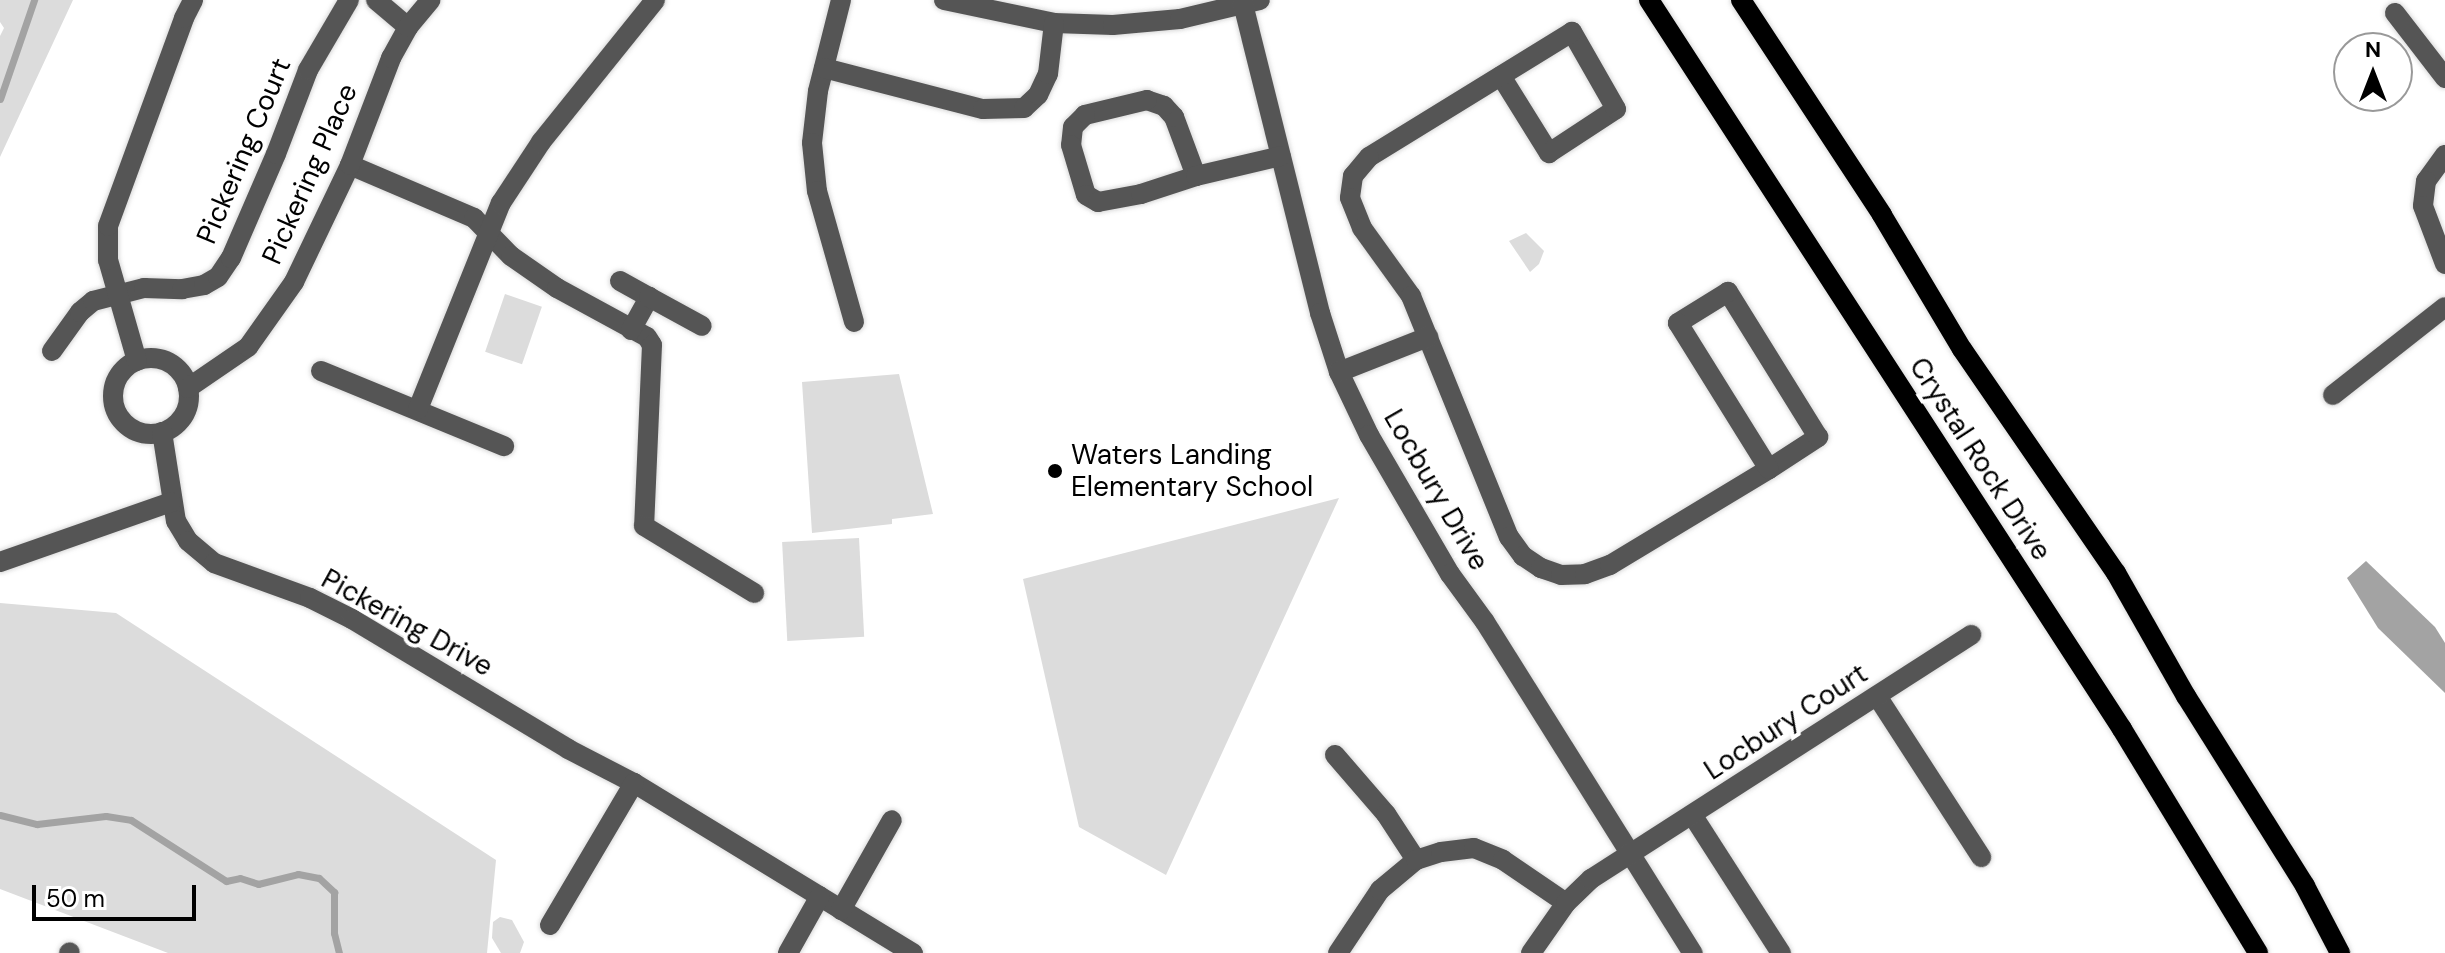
<!DOCTYPE html>
<style>
body{margin:0}
#map{position:relative;width:2445px;height:953px;overflow:hidden;background:#fff;font-family:"DM Sans",sans-serif}
div>[style]{position:absolute}
.green>*{inset:0;background:#dcdcdc;transform-origin:0 0}
.water>*{inset:0;background:#a3a3a3}
.stream>*{height:7px;margin:-3.5px;padding:0 3.5px;transform-origin:3.5px;border-radius:3.5px;background:#a3a3a3}
.roads{filter:drop-shadow(0 0 2px #dbdbdb) drop-shadow(0 0 2px #dbdbdb)}
.minor>*{height:20px;margin:-10px;padding:0 10px;transform-origin:10px;border-radius:10px;background:#555}
.minor>.ring{margin:-10px;padding:0;box-sizing:content-box;background:none;border:20px solid #555;border-radius:50%}
.major>*{height:20px;margin:-10px;padding:0 10px;transform-origin:10px;border-radius:10px;background:#000}
.dots>*{width:22px;height:22px;translate:-50% -50%;box-sizing:border-box;border:4px solid #fff;border-radius:50%}
span{translate:-50% -50%;white-space:nowrap;text-align:center;line-height:1.15;-webkit-text-stroke:8px #fff;paint-order:stroke}
.street-label{font-size:28px;color:#000}
.poi-label{font-size:28px;color:#000}
.left{translate:0 -50%;text-align:left}
.north{position:absolute;left:2333px;top:32px;width:80px;height:80px;box-sizing:border-box;background:#fff;border:2px solid #999;border-radius:50%;rotate:0deg;font-size:22px;font-weight:700;line-height:32px;text-align:center;color:#000}
.north::after{content:'';display:block;margin:auto;width:28px;height:36px;background:#000;clip-path:polygon(50% 0,100% 100%,50% 72%,0 100%)}
.scale{position:absolute;left:32px;top:885px;width:164px;height:36px;box-sizing:border-box;border:4px solid #000;border-top:0;padding-left:10px;font-size:24px;line-height:28px;white-space:nowrap;color:#000;-webkit-text-stroke:6px #fff;paint-order:stroke}
</style>
<div id="map">
<div class="green">
<div style="clip-path:polygon(0 0,73px 0,0 157px,0 36px,4px 28px,0 22px)"></div>
<div style="clip-path:polygon(1526px 233px,1544px 251px,1539px 264px,1530px 272px,1509px 241px)"></div>
<div style="left:505px;top:294px;width:39px;height:61px;rotate:19deg"></div>
<div style="clip-path:polygon(899px 374px,933px 514px,892px 519px,892px 524px,812px 533px,802px 382px)"></div>
<div style="clip-path:polygon(1339px 498px,1166px 875px,1079px 827px,1023px 579px)"></div>
<div style="left:859px;top:538px;width:99px;height:77px;rotate:87deg"></div>
<div style="clip-path:polygon(0 603px,116px 613px,496px 860px,487px 953px,168px 953px,0 889px)"></div>
<div style="clip-path:polygon(500px 917px,512px 920px,524px 942px,520px 953px,501px 953px,492px 938px,493px 922px)"></div>
</div>
<div class="water">
<div style="clip-path:polygon(2366px 561px,2435px 627px,2445px 643px,2445px 693px,2378px 628px,2347px 578px)"></div>
</div>
<div class="stream">
<div style="left:0;top:99px;width:105px;rotate:-71deg"></div>
<div style="left:0;top:815px;width:38px;rotate:14deg"></div>
<div style="left:37px;top:824px;width:69px;rotate:-6.6deg"></div>
<div style="left:106px;top:816px;width:25px;rotate:9deg"></div>
<div style="left:131px;top:820px;width:113px;rotate:32.7deg"></div>
<div style="left:226px;top:881px;width:14px;rotate:-12deg"></div>
<div style="left:240px;top:878px;width:19px;rotate:18deg"></div>
<div style="left:258px;top:884px;width:41px;rotate:-14deg"></div>
<div style="left:298px;top:874px;width:21px;rotate:11deg"></div>
<div style="left:319px;top:878px;width:21px;rotate:43deg"></div>
<div style="left:334px;top:892px;width:41px;rotate:90deg"></div>
<div style="left:334px;top:933px;width:21px;rotate:76deg"></div>
</div>
<div class="roads">
<div class="minor">
<div style="left:376px;top:0;width:42px;rotate:40.2deg"></div>
<div style="left:841px;top:0;width:94px;rotate:104.2deg"></div>
<div style="left:818px;top:91px;width:52px;rotate:96.6deg"></div>
<div style="left:812px;top:143px;width:48px;rotate:84.1deg"></div>
<div style="left:817px;top:191px;width:136px;rotate:74.2deg"></div>
<div style="left:944px;top:0;width:112px;rotate:11.8deg"></div>
<div style="left:1054px;top:23px;width:59px;rotate:1.9deg"></div>
<div style="left:1113px;top:25px;width:67px;rotate:-5.1deg"></div>
<div style="left:1180px;top:19px;width:82px;rotate:-13.4deg"></div>
<div style="left:1242px;top:0;width:323px;rotate:76deg"></div>
<div style="left:1320px;top:313px;width:62px;rotate:72.1deg"></div>
<div style="left:1339px;top:372px;width:70px;rotate:64.5deg"></div>
<div style="left:1369px;top:435px;width:161px;rotate:59.8deg"></div>
<div style="left:1450px;top:574px;width:59px;rotate:53.9deg"></div>
<div style="left:1485px;top:622px;width:391px;rotate:57.9deg"></div>
<div style="left:2395px;top:13px;width:82px;rotate:52.4deg"></div>
<div style="left:824px;top:68px;width:164px;rotate:14.5deg"></div>
<div style="left:983px;top:109px;width:41px;rotate:-1.4deg"></div>
<div style="left:1024px;top:108px;width:19px;rotate:-43deg"></div>
<div style="left:1038px;top:95px;width:23px;rotate:-65deg"></div>
<div style="left:1048px;top:74px;width:51px;rotate:-83.3deg"></div>
<div style="left:1501px;top:76px;width:91px;rotate:58.1deg"></div>
<div style="left:1549px;top:153px;width:80px;rotate:-33.3deg"></div>
<div style="left:1616px;top:109px;width:89px;rotate:-119.7deg"></div>
<div style="left:1572px;top:32px;width:238px;rotate:148.4deg"></div>
<div style="left:1369px;top:157px;width:25px;rotate:130deg"></div>
<div style="left:1353px;top:176px;width:22px;rotate:98deg"></div>
<div style="left:1350px;top:198px;width:32px;rotate:68deg"></div>
<div style="left:1362px;top:228px;width:84px;rotate:54.2deg"></div>
<div style="left:1411px;top:296px;width:260px;rotate:67.9deg"></div>
<div style="left:1509px;top:537px;width:24px;rotate:54deg"></div>
<div style="left:1523px;top:556px;width:22px;rotate:34deg"></div>
<div style="left:1541px;top:568px;width:21px;rotate:19deg"></div>
<div style="left:1561px;top:575px;width:24px;rotate:-2deg"></div>
<div style="left:1585px;top:574px;width:27px;rotate:-20deg"></div>
<div style="left:1610px;top:565px;width:186px;rotate:-31.1deg"></div>
<div style="left:1769px;top:469px;width:59px;rotate:-33.1deg"></div>
<div style="left:1818px;top:437px;width:171px;rotate:-121.8deg"></div>
<div style="left:1728px;top:292px;width:59px;rotate:148.2deg"></div>
<div style="left:1678px;top:323px;width:172px;rotate:58.1deg"></div>
<div style="left:2445px;top:155px;width:32px;rotate:126deg"></div>
<div style="left:2426px;top:181px;width:25px;rotate:97deg"></div>
<div style="left:2423px;top:206px;width:62px;rotate:69.2deg"></div>
<div style="left:350px;top:165px;width:135px;rotate:23.1deg"></div>
<div style="left:474px;top:218px;width:53px;rotate:45.8deg"></div>
<div style="left:511px;top:256px;width:56px;rotate:34.8deg"></div>
<div style="left:557px;top:288px;width:102px;rotate:28.6deg"></div>
<div style="left:647px;top:337px;width:9px;rotate:58deg"></div>
<div style="left:652px;top:345px;width:181px;rotate:92.5deg"></div>
<div style="left:644px;top:526px;width:129px;rotate:31.3deg"></div>
<div style="left:1196px;top:176px;width:63px;rotate:-110.4deg"></div>
<div style="left:1174px;top:117px;width:15px;rotate:-132deg"></div>
<div style="left:1164px;top:106px;width:18px;rotate:-161deg"></div>
<div style="left:1147px;top:100px;width:64px;rotate:166.4deg"></div>
<div style="left:1085px;top:115px;width:17px;rotate:135deg"></div>
<div style="left:1073px;top:127px;width:18px;rotate:96deg"></div>
<div style="left:1071px;top:145px;width:52px;rotate:73.3deg"></div>
<div style="left:1086px;top:195px;width:14px;rotate:30deg"></div>
<div style="left:1098px;top:202px;width:44px;rotate:-10.5deg"></div>
<div style="left:1141px;top:194px;width:58px;rotate:-18.1deg"></div>
<div style="left:1196px;top:176px;width:87px;rotate:-13.2deg"></div>
<div style="left:620px;top:281px;width:33px;rotate:29deg"></div>
<div style="left:631px;top:330px;width:38px;rotate:-61deg"></div>
<div style="left:649px;top:297px;width:60px;rotate:28.7deg"></div>
<div style="left:52px;top:351px;width:48px;rotate:-54.3deg"></div>
<div style="left:80px;top:312px;width:17px;rotate:-40deg"></div>
<div style="left:93px;top:301px;width:53px;rotate:-14.3deg"></div>
<div style="left:144px;top:288px;width:38px;rotate:2deg"></div>
<div style="left:182px;top:289px;width:22px;rotate:-10deg"></div>
<div style="left:204px;top:285px;width:16px;rotate:-30deg"></div>
<div style="left:218px;top:277px;width:23px;rotate:-56deg"></div>
<div style="left:231px;top:258px;width:113px;rotate:-66.6deg"></div>
<div style="left:276px;top:154px;width:90px;rotate:-69.1deg"></div>
<div style="left:308px;top:70px;width:81px;rotate:-59.6deg"></div>
<div class="ring" style="left:113px;top:358px;width:56px;height:56px"></div>
<div style="left:137px;top:361px;width:105px;rotate:-106deg"></div>
<div style="left:108px;top:260px;width:34px;rotate:-90deg"></div>
<div style="left:108px;top:226px;width:221px;rotate:-69.9deg"></div>
<div style="left:184px;top:18px;width:20px;rotate:-63deg"></div>
<div style="left:321px;top:371px;width:198px;rotate:22.3deg"></div>
<div style="left:1339px;top:372px;width:96px;rotate:-21.5deg"></div>
<div style="left:188px;top:388px;width:73px;rotate:-34.3deg"></div>
<div style="left:248px;top:347px;width:80px;rotate:-54.7deg"></div>
<div style="left:294px;top:282px;width:130px;rotate:-64.4deg"></div>
<div style="left:350px;top:165px;width:115px;rotate:-69deg"></div>
<div style="left:391px;top:58px;width:35px;rotate:-61deg"></div>
<div style="left:408px;top:27px;width:35px;rotate:-50deg"></div>
<div style="left:2333px;top:395px;width:142px;rotate:-38.2deg"></div>
<div style="left:418px;top:409px;width:222px;rotate:-68.1deg"></div>
<div style="left:501px;top:203px;width:73px;rotate:-56.7deg"></div>
<div style="left:541px;top:142px;width:182px;rotate:-51.2deg"></div>
<div style="left:162px;top:432px;width:90px;rotate:81.1deg"></div>
<div style="left:176px;top:521px;width:23px;rotate:59deg"></div>
<div style="left:188px;top:541px;width:34px;rotate:40deg"></div>
<div style="left:214px;top:563px;width:102px;rotate:20deg"></div>
<div style="left:310px;top:598px;width:47px;rotate:26.6deg"></div>
<div style="left:352px;top:619px;width:252px;rotate:31deg"></div>
<div style="left:568px;top:749px;width:74px;rotate:27.3deg"></div>
<div style="left:634px;top:783px;width:327px;rotate:31.4deg"></div>
<div style="left:0;top:562px;width:181px;rotate:-19.3deg"></div>
<div style="left:1877px;top:696px;width:192px;rotate:57.1deg"></div>
<div style="left:1335px;top:755px;width:78px;rotate:49.2deg"></div>
<div style="left:1386px;top:814px;width:55px;rotate:56.9deg"></div>
<div style="left:1693px;top:816px;width:163px;rotate:57.3deg"></div>
<div style="left:841px;top:910px;width:103px;rotate:-60.5deg"></div>
<div style="left:550px;top:925px;width:165px;rotate:-59.4deg"></div>
<div style="left:69px;top:953px;width:1px;rotate:-45deg"></div>
<div style="left:788px;top:953px;width:65px;rotate:-60.7deg"></div>
<div style="left:1338px;top:953px;width:76px;rotate:-56.3deg"></div>
<div style="left:1380px;top:890px;width:47px;rotate:-39.8deg"></div>
<div style="left:1416px;top:860px;width:26px;rotate:-18deg"></div>
<div style="left:1441px;top:852px;width:33px;rotate:-7deg"></div>
<div style="left:1474px;top:848px;width:31px;rotate:22deg"></div>
<div style="left:1503px;top:860px;width:76px;rotate:34.3deg"></div>
<div style="left:1531px;top:953px;width:61px;rotate:-55deg"></div>
<div style="left:1566px;top:903px;width:35px;rotate:-44deg"></div>
<div style="left:1591px;top:879px;width:452px;rotate:-32.7deg"></div>
</div>
<div class="major">
<div style="left:1649px;top:0;width:869px;rotate:57.02deg"></div>
<div style="left:2122px;top:729px;width:262px;rotate:58.7deg"></div>
<div style="left:1741px;top:0;width:257px;rotate:56.7deg"></div>
<div style="left:1882px;top:215px;width:156px;rotate:59.2deg"></div>
<div style="left:1962px;top:349px;width:272px;rotate:55.5deg"></div>
<div style="left:2116px;top:573px;width:142px;rotate:60.4deg"></div>
<div style="left:2186px;top:696px;width:224px;rotate:57.9deg"></div>
<div style="left:2305px;top:886px;width:76px;rotate:62.4deg"></div>
</div>
</div>
<div class="dots">
<div style="left:1055px;top:471px;background:#000"></div>
</div>
<div class="street-label">
<span style="left:244px;top:151px;rotate:-67deg">Pickering Court</span>
<span style="left:310px;top:174px;rotate:-66deg">Pickering Place</span>
<span style="left:1980px;top:459px;rotate:57deg">Crystal Rock Drive</span>
<span style="left:1436px;top:490px;rotate:60deg">Locbury Drive</span>
<span style="left:407px;top:623px;rotate:29deg">Pickering Drive</span>
<span style="left:1786px;top:722px;rotate:-33deg">Locbury Court</span>
</div>
<div class="poi-label">
<span class="left" style="left:1071px;top:471px">Waters Landing<br>Elementary School</span>
</div>
<div class="north">N</div>
<div class="scale">50 m</div>
</div>
